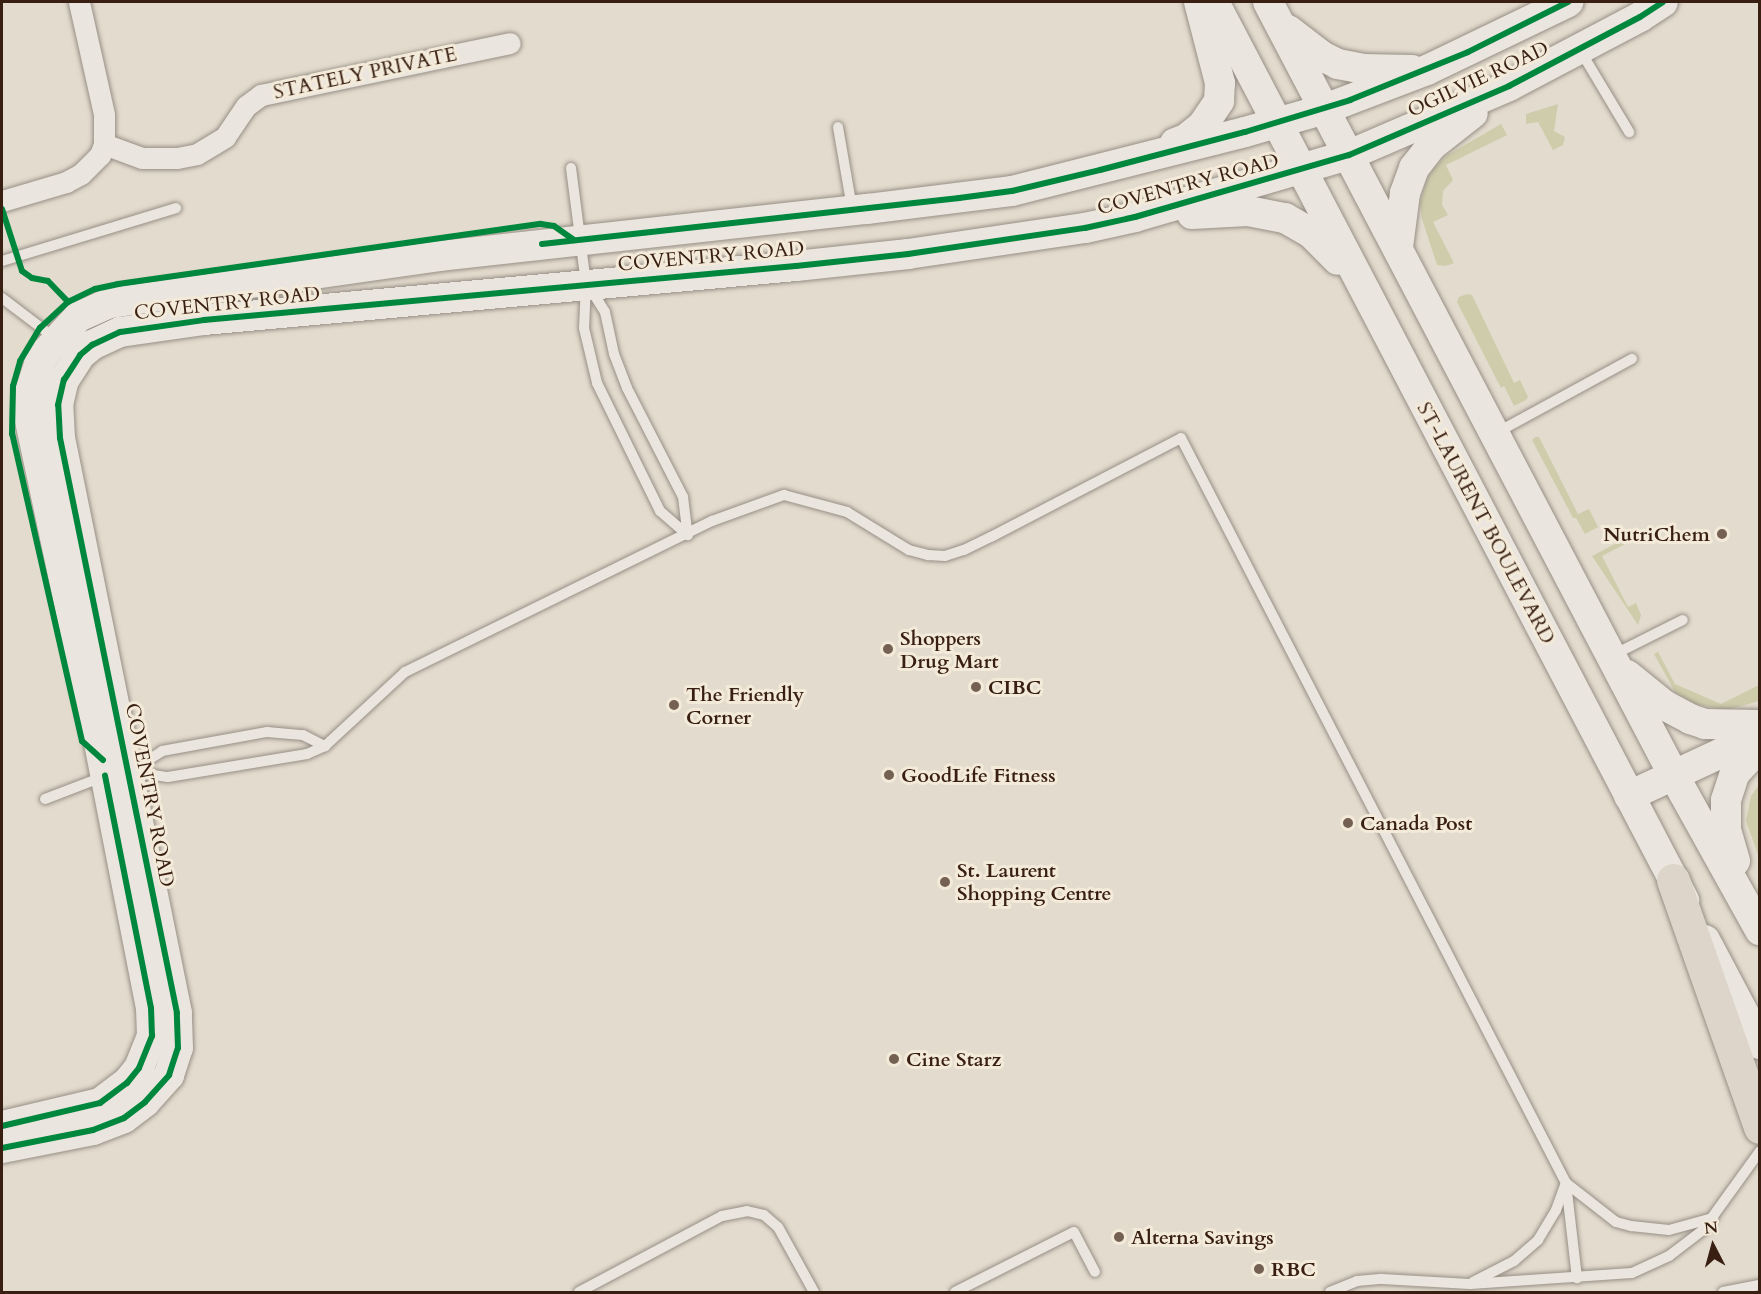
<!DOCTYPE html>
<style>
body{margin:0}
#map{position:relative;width:1761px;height:1294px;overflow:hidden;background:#e3dbcd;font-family:Cardo,serif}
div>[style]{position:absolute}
.green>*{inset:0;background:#ceccab}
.roads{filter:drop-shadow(0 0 2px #978f86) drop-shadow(0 0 2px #978f86)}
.lane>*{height:10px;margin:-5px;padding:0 5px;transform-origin:5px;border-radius:5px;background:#eae5de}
.street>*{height:21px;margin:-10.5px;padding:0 10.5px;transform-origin:10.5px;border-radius:10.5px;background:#eae5de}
.secondary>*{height:30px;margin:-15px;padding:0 15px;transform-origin:15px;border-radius:15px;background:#eae5de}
.highway>*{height:33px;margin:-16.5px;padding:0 16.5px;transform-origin:16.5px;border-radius:16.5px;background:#ddd5c9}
.cycleway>*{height:6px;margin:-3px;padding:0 3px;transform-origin:3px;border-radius:3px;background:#00873e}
.dots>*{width:16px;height:16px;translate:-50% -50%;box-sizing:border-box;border:3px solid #f3ead9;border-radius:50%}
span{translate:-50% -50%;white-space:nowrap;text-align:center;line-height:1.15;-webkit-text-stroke:6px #f3ead9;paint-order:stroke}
.street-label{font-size:20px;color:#381f12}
.poi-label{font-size:20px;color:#381f12;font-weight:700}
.right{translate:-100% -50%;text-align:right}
.left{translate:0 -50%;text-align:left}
.frame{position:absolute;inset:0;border:3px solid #381f12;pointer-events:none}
.north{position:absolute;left:1683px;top:1216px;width:60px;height:60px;-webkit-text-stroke:4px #f3ead9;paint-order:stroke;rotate:354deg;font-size:16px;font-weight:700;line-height:24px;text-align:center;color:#381f12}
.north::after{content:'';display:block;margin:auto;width:21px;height:27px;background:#381f12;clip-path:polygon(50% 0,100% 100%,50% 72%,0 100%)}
</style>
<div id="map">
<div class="green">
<div style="clip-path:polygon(1558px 104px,1554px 131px,1565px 137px,1563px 145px,1553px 150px,1538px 122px,1526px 124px,1526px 114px)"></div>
<div style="clip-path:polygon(1501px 124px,1507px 135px,1446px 165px,1453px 180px,1443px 191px,1442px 205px,1448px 215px,1433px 222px,1454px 263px,1446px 266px,1437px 265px,1422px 219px,1420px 203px,1426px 181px,1434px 168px,1446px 156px)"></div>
<div style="clip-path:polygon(1467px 294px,1472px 295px,1514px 383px,1520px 380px,1528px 397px,1526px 400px,1514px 406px,1504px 386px,1501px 388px,1457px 302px,1459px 297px)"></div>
<div style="clip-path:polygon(1535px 437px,1539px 437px,1578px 514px,1589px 509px,1598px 527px,1585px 534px,1576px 518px,1573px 518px,1532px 440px)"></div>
<div style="clip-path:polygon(1630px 536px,1633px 540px,1602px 556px,1628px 607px,1636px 603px,1641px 615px,1638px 625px,1592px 556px)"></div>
<div style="clip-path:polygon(1658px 652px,1675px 684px,1721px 704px,1759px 685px,1759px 701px,1727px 710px,1695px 704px,1675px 692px,1654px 654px)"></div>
<div style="clip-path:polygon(1759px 785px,1759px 857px,1746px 821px,1751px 796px)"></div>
</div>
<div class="roads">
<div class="lane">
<div style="left:1580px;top:50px;width:96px;rotate:59.1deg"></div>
<div style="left:838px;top:127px;width:82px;rotate:80.2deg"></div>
<div style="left:571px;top:168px;width:116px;rotate:82.6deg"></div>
<div style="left:586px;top:283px;width:45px;rotate:92.5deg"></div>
<div style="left:584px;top:328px;width:57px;rotate:76.7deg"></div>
<div style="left:597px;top:383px;width:143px;rotate:63.8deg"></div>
<div style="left:660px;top:511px;width:37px;rotate:41deg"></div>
<div style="left:2px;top:261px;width:182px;rotate:-16.9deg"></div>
<div style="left:590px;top:288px;width:28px;rotate:58deg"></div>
<div style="left:605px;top:312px;width:43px;rotate:77.9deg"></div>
<div style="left:614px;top:354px;width:36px;rotate:69deg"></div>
<div style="left:627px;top:388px;width:123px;rotate:62.8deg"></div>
<div style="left:683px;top:497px;width:38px;rotate:83deg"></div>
<div style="left:2px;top:298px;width:68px;rotate:37.2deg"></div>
<div style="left:1496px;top:433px;width:155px;rotate:-28.6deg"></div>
<div style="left:1613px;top:655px;width:78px;rotate:-26.6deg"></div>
<div style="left:132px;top:770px;width:36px;rotate:-32deg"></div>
<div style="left:162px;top:751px;width:107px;rotate:-10.3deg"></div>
<div style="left:267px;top:732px;width:36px;rotate:5deg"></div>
<div style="left:303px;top:735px;width:25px;rotate:27deg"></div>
<div style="left:129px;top:771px;width:39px;rotate:9deg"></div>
<div style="left:168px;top:777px;width:141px;rotate:-9.4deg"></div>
<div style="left:307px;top:754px;width:20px;rotate:-24deg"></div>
<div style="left:325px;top:746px;width:109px;rotate:-42.8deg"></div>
<div style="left:405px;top:672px;width:342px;rotate:-26.2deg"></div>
<div style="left:712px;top:521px;width:77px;rotate:-19.9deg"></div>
<div style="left:784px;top:495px;width:65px;rotate:15.1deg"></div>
<div style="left:847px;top:512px;width:73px;rotate:31.5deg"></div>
<div style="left:909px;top:550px;width:20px;rotate:15deg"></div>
<div style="left:928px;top:555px;width:17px;rotate:3deg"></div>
<div style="left:945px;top:556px;width:20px;rotate:-18deg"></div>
<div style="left:964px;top:550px;width:30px;rotate:-26deg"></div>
<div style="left:991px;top:537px;width:214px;rotate:-27.5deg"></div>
<div style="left:1181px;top:438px;width:839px;rotate:62.67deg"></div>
<div style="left:1566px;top:1183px;width:96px;rotate:83.4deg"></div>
<div style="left:45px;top:799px;width:64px;rotate:-21deg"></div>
<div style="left:1473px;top:1282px;width:46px;rotate:-27.1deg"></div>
<div style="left:1514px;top:1261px;width:32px;rotate:-41deg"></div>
<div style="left:1538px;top:1240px;width:35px;rotate:-59deg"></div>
<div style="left:1556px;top:1210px;width:29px;rotate:-70deg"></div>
<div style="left:1566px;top:1183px;width:63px;rotate:38deg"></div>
<div style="left:1616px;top:1222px;width:16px;rotate:15deg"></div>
<div style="left:1631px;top:1226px;width:38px;rotate:6deg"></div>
<div style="left:1669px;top:1230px;width:46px;rotate:-15.3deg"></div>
<div style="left:579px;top:1292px;width:162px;rotate:-28deg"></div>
<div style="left:722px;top:1216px;width:25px;rotate:-11deg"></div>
<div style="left:747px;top:1211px;width:17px;rotate:13deg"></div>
<div style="left:764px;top:1215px;width:18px;rotate:41deg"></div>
<div style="left:778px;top:1227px;width:74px;rotate:61deg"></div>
<div style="left:955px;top:1292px;width:133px;rotate:-26.8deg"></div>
<div style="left:1074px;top:1232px;width:45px;rotate:62.3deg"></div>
<div style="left:1330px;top:1292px;width:29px;rotate:-22deg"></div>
<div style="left:1357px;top:1281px;width:25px;rotate:-5deg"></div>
<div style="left:1382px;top:1279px;width:88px;rotate:3.3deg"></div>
<div style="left:1470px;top:1284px;width:162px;rotate:-3.9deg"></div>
<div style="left:1632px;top:1273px;width:41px;rotate:-24.7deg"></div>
<div style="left:1669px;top:1256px;width:43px;rotate:-37.4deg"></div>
<div style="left:1703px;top:1230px;width:97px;rotate:-54.2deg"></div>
<div style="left:1723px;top:1292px;width:38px;rotate:-11deg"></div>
</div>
<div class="street">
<div style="left:104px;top:144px;width:40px;rotate:20.2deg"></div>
<div style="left:142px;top:158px;width:35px"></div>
<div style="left:177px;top:158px;width:20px;rotate:-11deg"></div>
<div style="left:197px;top:154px;width:33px;rotate:-31deg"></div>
<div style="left:225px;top:137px;width:37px;rotate:-56deg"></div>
<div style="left:246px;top:106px;width:19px;rotate:-36deg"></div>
<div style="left:261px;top:95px;width:254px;rotate:-11.8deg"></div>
<div style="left:2px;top:201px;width:67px;rotate:-16.5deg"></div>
<div style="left:66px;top:182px;width:17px;rotate:-28deg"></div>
<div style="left:81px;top:174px;width:27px;rotate:-45deg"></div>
<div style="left:100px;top:155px;width:12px;rotate:-70deg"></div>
<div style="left:104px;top:144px;width:30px;rotate:-90deg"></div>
<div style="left:104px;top:114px;width:115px;rotate:-102.6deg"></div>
</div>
<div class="secondary">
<div style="left:1214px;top:2px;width:1014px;rotate:62.37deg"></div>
<div style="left:1268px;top:2px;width:872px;rotate:62.32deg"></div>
<div style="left:1673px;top:774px;width:179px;rotate:60.9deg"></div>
<div style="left:1288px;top:30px;width:43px;rotate:37.4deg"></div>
<div style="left:1322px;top:56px;width:18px;rotate:27deg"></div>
<div style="left:1338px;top:64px;width:25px;rotate:11deg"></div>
<div style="left:1363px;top:69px;width:49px;rotate:1.2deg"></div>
<div style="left:1175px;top:143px;width:12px;rotate:-20deg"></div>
<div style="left:1186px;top:139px;width:22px;rotate:-39deg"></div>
<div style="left:1203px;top:125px;width:29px;rotate:-56deg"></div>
<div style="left:1219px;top:101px;width:18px;rotate:-87deg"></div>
<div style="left:1220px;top:83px;width:84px;rotate:-104.5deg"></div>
<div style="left:1192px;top:214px;width:56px;rotate:-3.1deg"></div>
<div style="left:1248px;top:211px;width:38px;rotate:11deg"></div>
<div style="left:1285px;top:218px;width:30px;rotate:30deg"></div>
<div style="left:1311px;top:233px;width:38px;rotate:45deg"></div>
<div style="left:1398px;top:247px;width:54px;rotate:-82.6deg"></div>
<div style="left:1405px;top:193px;width:27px;rotate:-70deg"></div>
<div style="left:1414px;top:168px;width:28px;rotate:-52deg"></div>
<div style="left:1431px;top:146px;width:53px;rotate:-38.2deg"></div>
<div style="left:1627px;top:675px;width:48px;rotate:39deg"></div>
<div style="left:1664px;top:705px;width:30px;rotate:28deg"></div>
<div style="left:1690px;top:719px;width:16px;rotate:18deg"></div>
<div style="left:1705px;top:724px;width:55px;rotate:1deg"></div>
<div style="left:1629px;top:796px;width:145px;rotate:-25deg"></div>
<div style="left:1735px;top:861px;width:33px;rotate:-106deg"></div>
<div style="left:1726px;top:829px;width:29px;rotate:-90deg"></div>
<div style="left:1726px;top:800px;width:28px;rotate:-72deg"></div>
<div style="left:1735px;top:773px;width:37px;rotate:-47deg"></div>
<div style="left:1705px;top:940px;width:118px;rotate:62.1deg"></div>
<div style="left:2px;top:1126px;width:101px;rotate:-13.2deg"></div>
<div style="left:100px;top:1103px;width:34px;rotate:-37deg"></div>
<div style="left:127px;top:1083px;width:19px;rotate:-51deg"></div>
<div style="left:139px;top:1068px;width:35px;rotate:-68deg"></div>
<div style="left:152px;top:1036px;width:28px;rotate:-92deg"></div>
<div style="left:151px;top:1008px;width:275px;rotate:-101.1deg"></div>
<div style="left:98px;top:738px;width:330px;rotate:-102.1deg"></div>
<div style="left:29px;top:415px;width:26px;rotate:-86deg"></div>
<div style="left:31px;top:389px;width:26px;rotate:-72deg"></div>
<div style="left:39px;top:364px;width:15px;rotate:-58deg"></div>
<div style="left:47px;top:351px;width:46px;rotate:-47.6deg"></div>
<div style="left:78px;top:317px;width:35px;rotate:-24deg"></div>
<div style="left:110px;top:303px;width:333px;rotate:-8.1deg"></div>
<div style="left:440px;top:256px;width:430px;rotate:-6.3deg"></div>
<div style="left:867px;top:209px;width:146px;rotate:-7.1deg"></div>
<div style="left:1012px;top:191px;width:240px;rotate:-14.2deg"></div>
<div style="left:1245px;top:132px;width:83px;rotate:-16deg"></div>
<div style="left:1325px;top:109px;width:109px;rotate:-20.9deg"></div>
<div style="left:1427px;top:70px;width:157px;rotate:-25.7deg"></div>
<div style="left:2px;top:1148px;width:93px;rotate:-11.2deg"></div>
<div style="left:93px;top:1130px;width:33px;rotate:-21deg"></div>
<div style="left:124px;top:1118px;width:26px;rotate:-37deg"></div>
<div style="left:145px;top:1102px;width:36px;rotate:-48deg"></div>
<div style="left:169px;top:1075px;width:28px;rotate:-72deg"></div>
<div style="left:178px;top:1048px;width:35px;rotate:-92deg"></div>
<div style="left:177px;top:1013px;width:587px;rotate:-101.5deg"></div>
<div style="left:60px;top:438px;width:33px;rotate:-93deg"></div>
<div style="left:58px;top:405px;width:26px;rotate:-77deg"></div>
<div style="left:64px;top:380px;width:30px;rotate:-57deg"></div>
<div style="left:80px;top:355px;width:16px;rotate:-40deg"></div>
<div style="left:92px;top:345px;width:31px;rotate:-25deg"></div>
<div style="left:120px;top:332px;width:85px;rotate:-8.1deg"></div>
<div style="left:204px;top:320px;width:594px;rotate:-5.21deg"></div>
<div style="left:796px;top:266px;width:113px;rotate:-6.1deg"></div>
<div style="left:908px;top:254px;width:179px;rotate:-8.4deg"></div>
<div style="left:1085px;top:228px;width:51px;rotate:-12.4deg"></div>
<div style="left:1135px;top:217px;width:223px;rotate:-16.2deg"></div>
<div style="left:1349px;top:155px;width:174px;rotate:-23.3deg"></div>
<div style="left:1509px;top:86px;width:148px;rotate:-27.8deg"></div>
<div style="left:1640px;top:17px;width:27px;rotate:-33deg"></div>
</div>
<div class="highway">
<div style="left:1673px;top:880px;width:262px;rotate:70.6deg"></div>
</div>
</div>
<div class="cycleway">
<div style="left:2px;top:209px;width:65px;rotate:72.1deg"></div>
<div style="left:22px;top:271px;width:12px;rotate:35deg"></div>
<div style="left:32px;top:278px;width:16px;rotate:11deg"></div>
<div style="left:48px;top:281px;width:29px;rotate:46deg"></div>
<div style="left:542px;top:244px;width:420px;rotate:-6.3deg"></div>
<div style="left:959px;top:198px;width:53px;rotate:-7.5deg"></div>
<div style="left:1012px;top:191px;width:90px;rotate:-13.4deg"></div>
<div style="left:1100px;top:170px;width:150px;rotate:-14.7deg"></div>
<div style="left:1245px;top:132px;width:110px;rotate:-16.9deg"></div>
<div style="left:1350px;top:100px;width:127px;rotate:-22.1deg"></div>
<div style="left:1468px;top:52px;width:112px;rotate:-26.6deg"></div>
<div style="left:103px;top:760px;width:28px;rotate:-138deg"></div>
<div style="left:82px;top:741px;width:315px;rotate:-102.8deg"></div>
<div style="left:12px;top:434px;width:48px;rotate:-88.8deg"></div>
<div style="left:13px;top:386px;width:26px;rotate:-74deg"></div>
<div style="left:20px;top:361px;width:39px;rotate:-59deg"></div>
<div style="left:40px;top:328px;width:38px;rotate:-43deg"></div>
<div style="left:68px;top:302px;width:30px;rotate:-26deg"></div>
<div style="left:95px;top:289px;width:24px;rotate:-12deg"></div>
<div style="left:118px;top:284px;width:427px;rotate:-8.1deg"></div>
<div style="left:541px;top:224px;width:13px;rotate:9deg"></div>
<div style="left:554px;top:226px;width:24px;rotate:35deg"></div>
<div style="left:2px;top:1126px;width:101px;rotate:-13.2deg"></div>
<div style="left:100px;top:1103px;width:34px;rotate:-37deg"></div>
<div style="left:127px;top:1083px;width:19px;rotate:-51deg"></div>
<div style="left:139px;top:1068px;width:35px;rotate:-68deg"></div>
<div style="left:152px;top:1036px;width:28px;rotate:-92deg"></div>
<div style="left:151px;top:1008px;width:237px;rotate:-101.2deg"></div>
<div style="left:2px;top:1148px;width:93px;rotate:-11.2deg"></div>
<div style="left:93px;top:1130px;width:33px;rotate:-21deg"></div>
<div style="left:124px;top:1118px;width:26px;rotate:-37deg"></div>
<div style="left:145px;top:1102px;width:36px;rotate:-48deg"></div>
<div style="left:169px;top:1075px;width:28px;rotate:-72deg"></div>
<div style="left:178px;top:1048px;width:35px;rotate:-92deg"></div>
<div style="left:177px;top:1013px;width:587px;rotate:-101.5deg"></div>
<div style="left:60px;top:438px;width:33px;rotate:-93deg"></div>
<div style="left:58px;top:405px;width:26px;rotate:-77deg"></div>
<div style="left:64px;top:380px;width:30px;rotate:-57deg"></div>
<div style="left:80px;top:355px;width:16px;rotate:-40deg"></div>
<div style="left:92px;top:345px;width:31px;rotate:-25deg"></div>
<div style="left:120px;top:332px;width:85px;rotate:-8.1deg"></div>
<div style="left:204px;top:320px;width:594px;rotate:-5.21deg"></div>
<div style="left:796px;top:266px;width:113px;rotate:-6.1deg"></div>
<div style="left:908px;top:254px;width:179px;rotate:-8.4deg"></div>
<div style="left:1085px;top:228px;width:51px;rotate:-12.4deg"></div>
<div style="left:1135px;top:217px;width:223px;rotate:-16.2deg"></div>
<div style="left:1349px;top:155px;width:174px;rotate:-23.3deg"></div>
<div style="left:1509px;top:86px;width:148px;rotate:-27.8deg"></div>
<div style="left:1640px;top:17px;width:27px;rotate:-33deg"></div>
</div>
<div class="dots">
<div style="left:1722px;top:534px;background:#746153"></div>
<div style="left:888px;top:649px;background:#746153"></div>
<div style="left:976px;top:687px;background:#746153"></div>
<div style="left:674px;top:705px;background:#746153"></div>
<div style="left:889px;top:775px;background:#746153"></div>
<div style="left:1348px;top:823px;background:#746153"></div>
<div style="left:945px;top:882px;background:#746153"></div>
<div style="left:894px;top:1059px;background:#746153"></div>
<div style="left:1119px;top:1237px;background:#746153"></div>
<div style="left:1259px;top:1269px;background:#746153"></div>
</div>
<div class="street-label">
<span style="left:365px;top:73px;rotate:-12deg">STATELY PRIVATE</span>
<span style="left:1478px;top:79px;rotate:-25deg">OGILVIE ROAD</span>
<span style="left:1188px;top:184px;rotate:-15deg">COVENTRY ROAD</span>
<span style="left:711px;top:256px;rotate:-5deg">COVENTRY ROAD</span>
<span style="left:227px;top:303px;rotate:-6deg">COVENTRY ROAD</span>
<span style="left:1486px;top:523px;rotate:62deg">ST-LAURENT BOULEVARD</span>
<span style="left:150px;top:795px;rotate:79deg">COVENTRY ROAD</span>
</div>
<div class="poi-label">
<span class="right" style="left:1710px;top:534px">NutriChem</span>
<span class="left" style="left:900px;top:650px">Shoppers<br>Drug Mart</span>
<span class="left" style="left:988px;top:687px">CIBC</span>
<span class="left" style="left:686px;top:706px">The Friendly<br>Corner</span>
<span class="left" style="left:901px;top:775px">GoodLife Fitness</span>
<span class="left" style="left:1360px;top:823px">Canada Post</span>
<span class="left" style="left:957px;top:882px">St. Laurent<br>Shopping Centre</span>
<span class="left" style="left:906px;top:1059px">Cine Starz</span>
<span class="left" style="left:1131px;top:1237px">Alterna Savings</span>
<span class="left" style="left:1271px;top:1269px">RBC</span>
</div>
<div class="frame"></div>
<div class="north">N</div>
</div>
